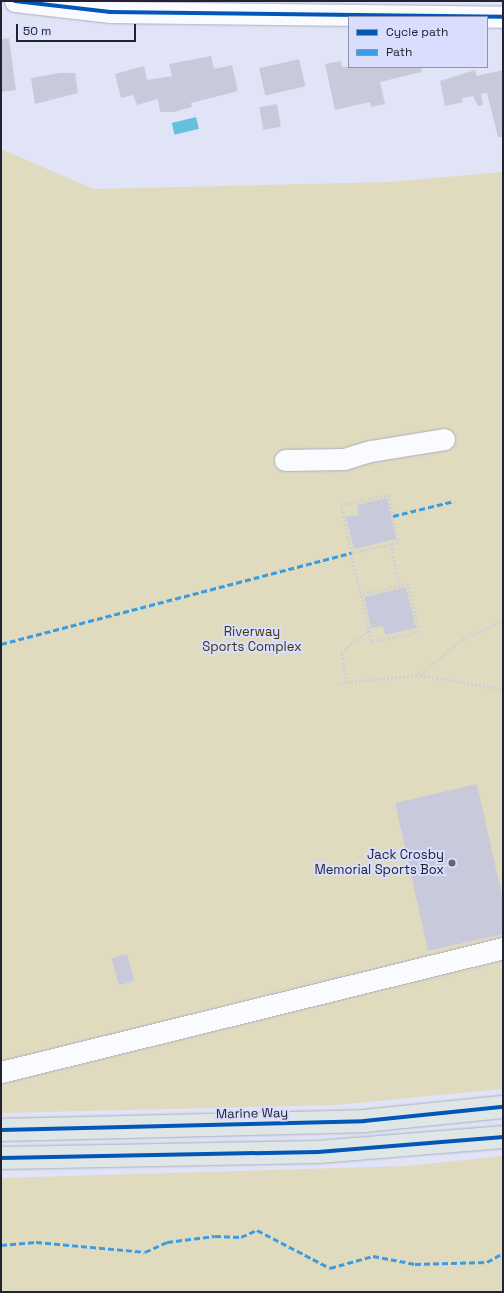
<!DOCTYPE html>
<style>
body{margin:0}
#map{position:relative;width:504px;height:1293px;overflow:hidden;background:#e1e4f7;font-family:"Space Grotesk",sans-serif}
div>[style]{position:absolute}
.green>*{inset:0;background:#e0dbbf}
.water>*{inset:0;background:#64c1dc;transform-origin:0 0}
.building>*{inset:0;background:#c8cadc;transform-origin:0 0}
.path>*{height:2.5px;margin-top:-1.25px;transform-origin:0;background:repeating-linear-gradient(90deg,#cfd0d5 0 2px,transparent 0 4px)}
.roads{filter:drop-shadow(0 0 1px #acaebe) drop-shadow(0 0 1px #acaebe)}
.minor>*{height:21px;margin:-10.5px;padding:0 10.5px;transform-origin:10.5px;border-radius:10.5px;background:#fafbfe}
.major>*{height:22px;margin:-11px;padding:0 11px;transform-origin:11px;border-radius:11px;background:#dee7e6}
.quiet>*{height:3px;margin-top:-1.5px;transform-origin:0;background:repeating-linear-gradient(90deg,#3c9ce2 0 6px,transparent 0 9px)}
.cycleway>*{height:4px;margin:-2px;padding:0 2px;transform-origin:2px;border-radius:2px;background:#0057b8}
.dots>*{width:11px;height:11px;translate:-50% -50%;box-sizing:border-box;border:2px solid #d9deff;border-radius:50%}
span{translate:-50% -50%;white-space:nowrap;text-align:center;line-height:1.15;-webkit-text-stroke:4px #d9deff;paint-order:stroke}
.park-label{font-size:13px;color:#3e370e}
.poi-label{font-size:13px;color:#212332}
.right{translate:-100% -50%;text-align:right}
.street-label{font-size:13px;color:#212332}
.frame{position:absolute;inset:0;border:2px solid #212332;pointer-events:none}
.legend{position:absolute;left:348px;top:16px;width:140px;height:52px;box-sizing:border-box;background:#d9deff;border:1px solid #8f93ad;margin:0;padding:5px 7px;list-style:none;font-size:12px;color:#212332}
.legend li{display:flex;align-items:center;gap:8px;height:20px}
.legend b{width:20px;border:1px solid #8f93ad}
.scale{position:absolute;left:16px;top:24px;width:120px;height:18px;box-sizing:border-box;border:2px solid #212332;border-top:0;padding-left:5px;font-size:12px;line-height:14px;white-space:nowrap;color:#212332;-webkit-text-stroke:3px #d9deff;paint-order:stroke}
</style>
<div id="map">
<div class="green">
<div style="clip-path:polygon(1px 149px,93px 189px,389px 182px,503px 172px,503px 1089px,337px 1105px,1px 1113px)"></div>
<div style="clip-path:polygon(503px 1156px,503px 1292px,1px 1292px,1px 1178px,406px 1166px)"></div>
</div>
<div class="water">
<div style="left:196px;top:117px;width:12px;height:25px;rotate:76deg"></div>
</div>
<div class="building">
<div style="clip-path:polygon(9px 38px,16px 90px,1px 92px,1px 39px)"></div>
<div style="clip-path:polygon(211px 56px,214px 69px,232px 65px,238px 91px,191px 103px,192px 107px,174px 112px,160px 112px,158px 99px,137px 105px,133px 95px,121px 98px,115px 74px,144px 66px,147px 80px,172px 76px,169px 64px)"></div>
<div style="left:299px;top:59px;width:28px;height:41px;rotate:77deg"></div>
<div style="clip-path:polygon(341px 61px,342px 67px,421px 67px,422px 72px,380px 82px,385px 104px,371px 107px,370px 102px,335px 110px,325px 64px)"></div>
<div style="clip-path:polygon(475px 70px,477px 76px,503px 70px,503px 137px,498px 137px,487px 93px,481px 94px,483px 105px,478px 106px,473px 96px,462px 98px,463px 102px,445px 106px,440px 81px)"></div>
<div style="clip-path:polygon(60px 73px,75px 73px,78px 93px,35px 104px,31px 78px)"></div>
<div style="left:277px;top:104px;width:23px;height:18px;rotate:80deg"></div>
<div style="clip-path:polygon(387px 498px,396px 539px,354px 549px,346px 517px,359px 515px,357px 505px)"></div>
<div style="clip-path:polygon(406px 587px,416px 628px,385px 635px,383px 626px,371px 628px,364px 597px)"></div>
<div style="clip-path:polygon(477px 784px,503px 900px,503px 934px,428px 951px,395px 803px)"></div>
<div style="left:127px;top:954px;width:28px;height:16px;rotate:75deg"></div>
</div>
<div class="path">
<div style="left:389px;top:495px;width:49px;rotate:79.4deg"></div>
<div style="left:398px;top:543px;width:48px;rotate:168deg"></div>
<div style="left:351px;top:553px;width:49px;rotate:-101.8deg"></div>
<div style="left:341px;top:505px;width:49px;rotate:-11.8deg"></div>
<div style="left:391px;top:544px;width:43px;rotate:77.9deg"></div>
<div style="left:351px;top:553px;width:90px;rotate:76.6deg"></div>
<div style="left:372px;top:641px;width:48px;rotate:-10.8deg"></div>
<div style="left:419px;top:632px;width:49px;rotate:-102.9deg"></div>
<div style="left:408px;top:584px;width:48px;rotate:166.8deg"></div>
<div style="left:420px;top:675px;width:84px;rotate:9.6deg"></div>
<div style="left:339px;top:683px;width:80px;rotate:-5.7deg"></div>
<div style="left:419px;top:675px;width:58px;rotate:-39.4deg"></div>
<div style="left:464px;top:638px;width:43px;rotate:-23.6deg"></div>
<div style="left:347px;top:683px;width:32px;rotate:-101deg"></div>
<div style="left:341px;top:652px;width:37px;rotate:-38deg"></div>
</div>
<div class="roads">
<div class="minor">
<div style="left:15px;top:1px;width:96px;rotate:6.6deg"></div>
<div style="left:110px;top:12px;width:393px;rotate:0.7deg"></div>
<div style="left:285px;top:460px;width:59px;rotate:-1deg"></div>
<div style="left:344px;top:459px;width:28px;rotate:-17deg"></div>
<div style="left:371px;top:451px;width:74px;rotate:-9.3deg"></div>
<div style="left:1px;top:1072px;width:517px;rotate:-13.87deg"></div>
</div>
<div class="major">
<div style="left:1px;top:1130px;width:363px;rotate:-1.4deg"></div>
<div style="left:364px;top:1121px;width:140px;rotate:-5.8deg"></div>
<div style="left:1px;top:1158px;width:317px;rotate:-1.1deg"></div>
<div style="left:318px;top:1152px;width:186px;rotate:-4.6deg"></div>
</div>
</div>
<div class="quiet">
<div style="left:393px;top:516px;width:63px;rotate:-13.8deg"></div>
<div style="left:1px;top:644px;width:362px;rotate:-14.6deg"></div>
<div style="left:1px;top:1245px;width:35px;rotate:-5deg"></div>
<div style="left:36px;top:1242px;width:109px;rotate:5.2deg"></div>
<div style="left:145px;top:1252px;width:24px;rotate:-24deg"></div>
<div style="left:167px;top:1242px;width:48px;rotate:-7.1deg"></div>
<div style="left:215px;top:1236px;width:26px;rotate:2deg"></div>
<div style="left:241px;top:1237px;width:17px;rotate:-24deg"></div>
<div style="left:257px;top:1230px;width:82px;rotate:27.5deg"></div>
<div style="left:330px;top:1268px;width:45px;rotate:-15.6deg"></div>
<div style="left:373px;top:1256px;width:43px;rotate:10.8deg"></div>
<div style="left:415px;top:1264px;width:72px;rotate:-1.6deg"></div>
<div style="left:487px;top:1262px;width:18px;rotate:-29deg"></div>
</div>
<div class="cycleway">
<div style="left:15px;top:1px;width:96px;rotate:6.6deg"></div>
<div style="left:110px;top:12px;width:393px;rotate:0.7deg"></div>
<div style="left:1px;top:1130px;width:363px;rotate:-1.4deg"></div>
<div style="left:364px;top:1121px;width:140px;rotate:-5.8deg"></div>
<div style="left:1px;top:1158px;width:317px;rotate:-1.1deg"></div>
<div style="left:318px;top:1152px;width:186px;rotate:-4.6deg"></div>
</div>
<div class="dots">
<div style="left:452px;top:863px;background:#646777"></div>
</div>
<div class="park-label">
<span style="left:252px;top:640px">Riverway<br>Sports Complex</span>
</div>
<div class="poi-label">
<span class="right" style="left:444px;top:863px">Jack Crosby<br>Memorial Sports Box</span>
</div>
<div class="street-label">
<span style="left:252px;top:1114px;rotate:-1deg">Marine Way</span>
</div>
<div class="frame"></div>
<ul class="legend">
<li><b style="height:5px;background:#0057b8"></b>Cycle path</li>
<li><b style="height:5px;background:#3c9ce2"></b>Path</li>
</ul>
<div class="scale">50 m</div>
</div>
